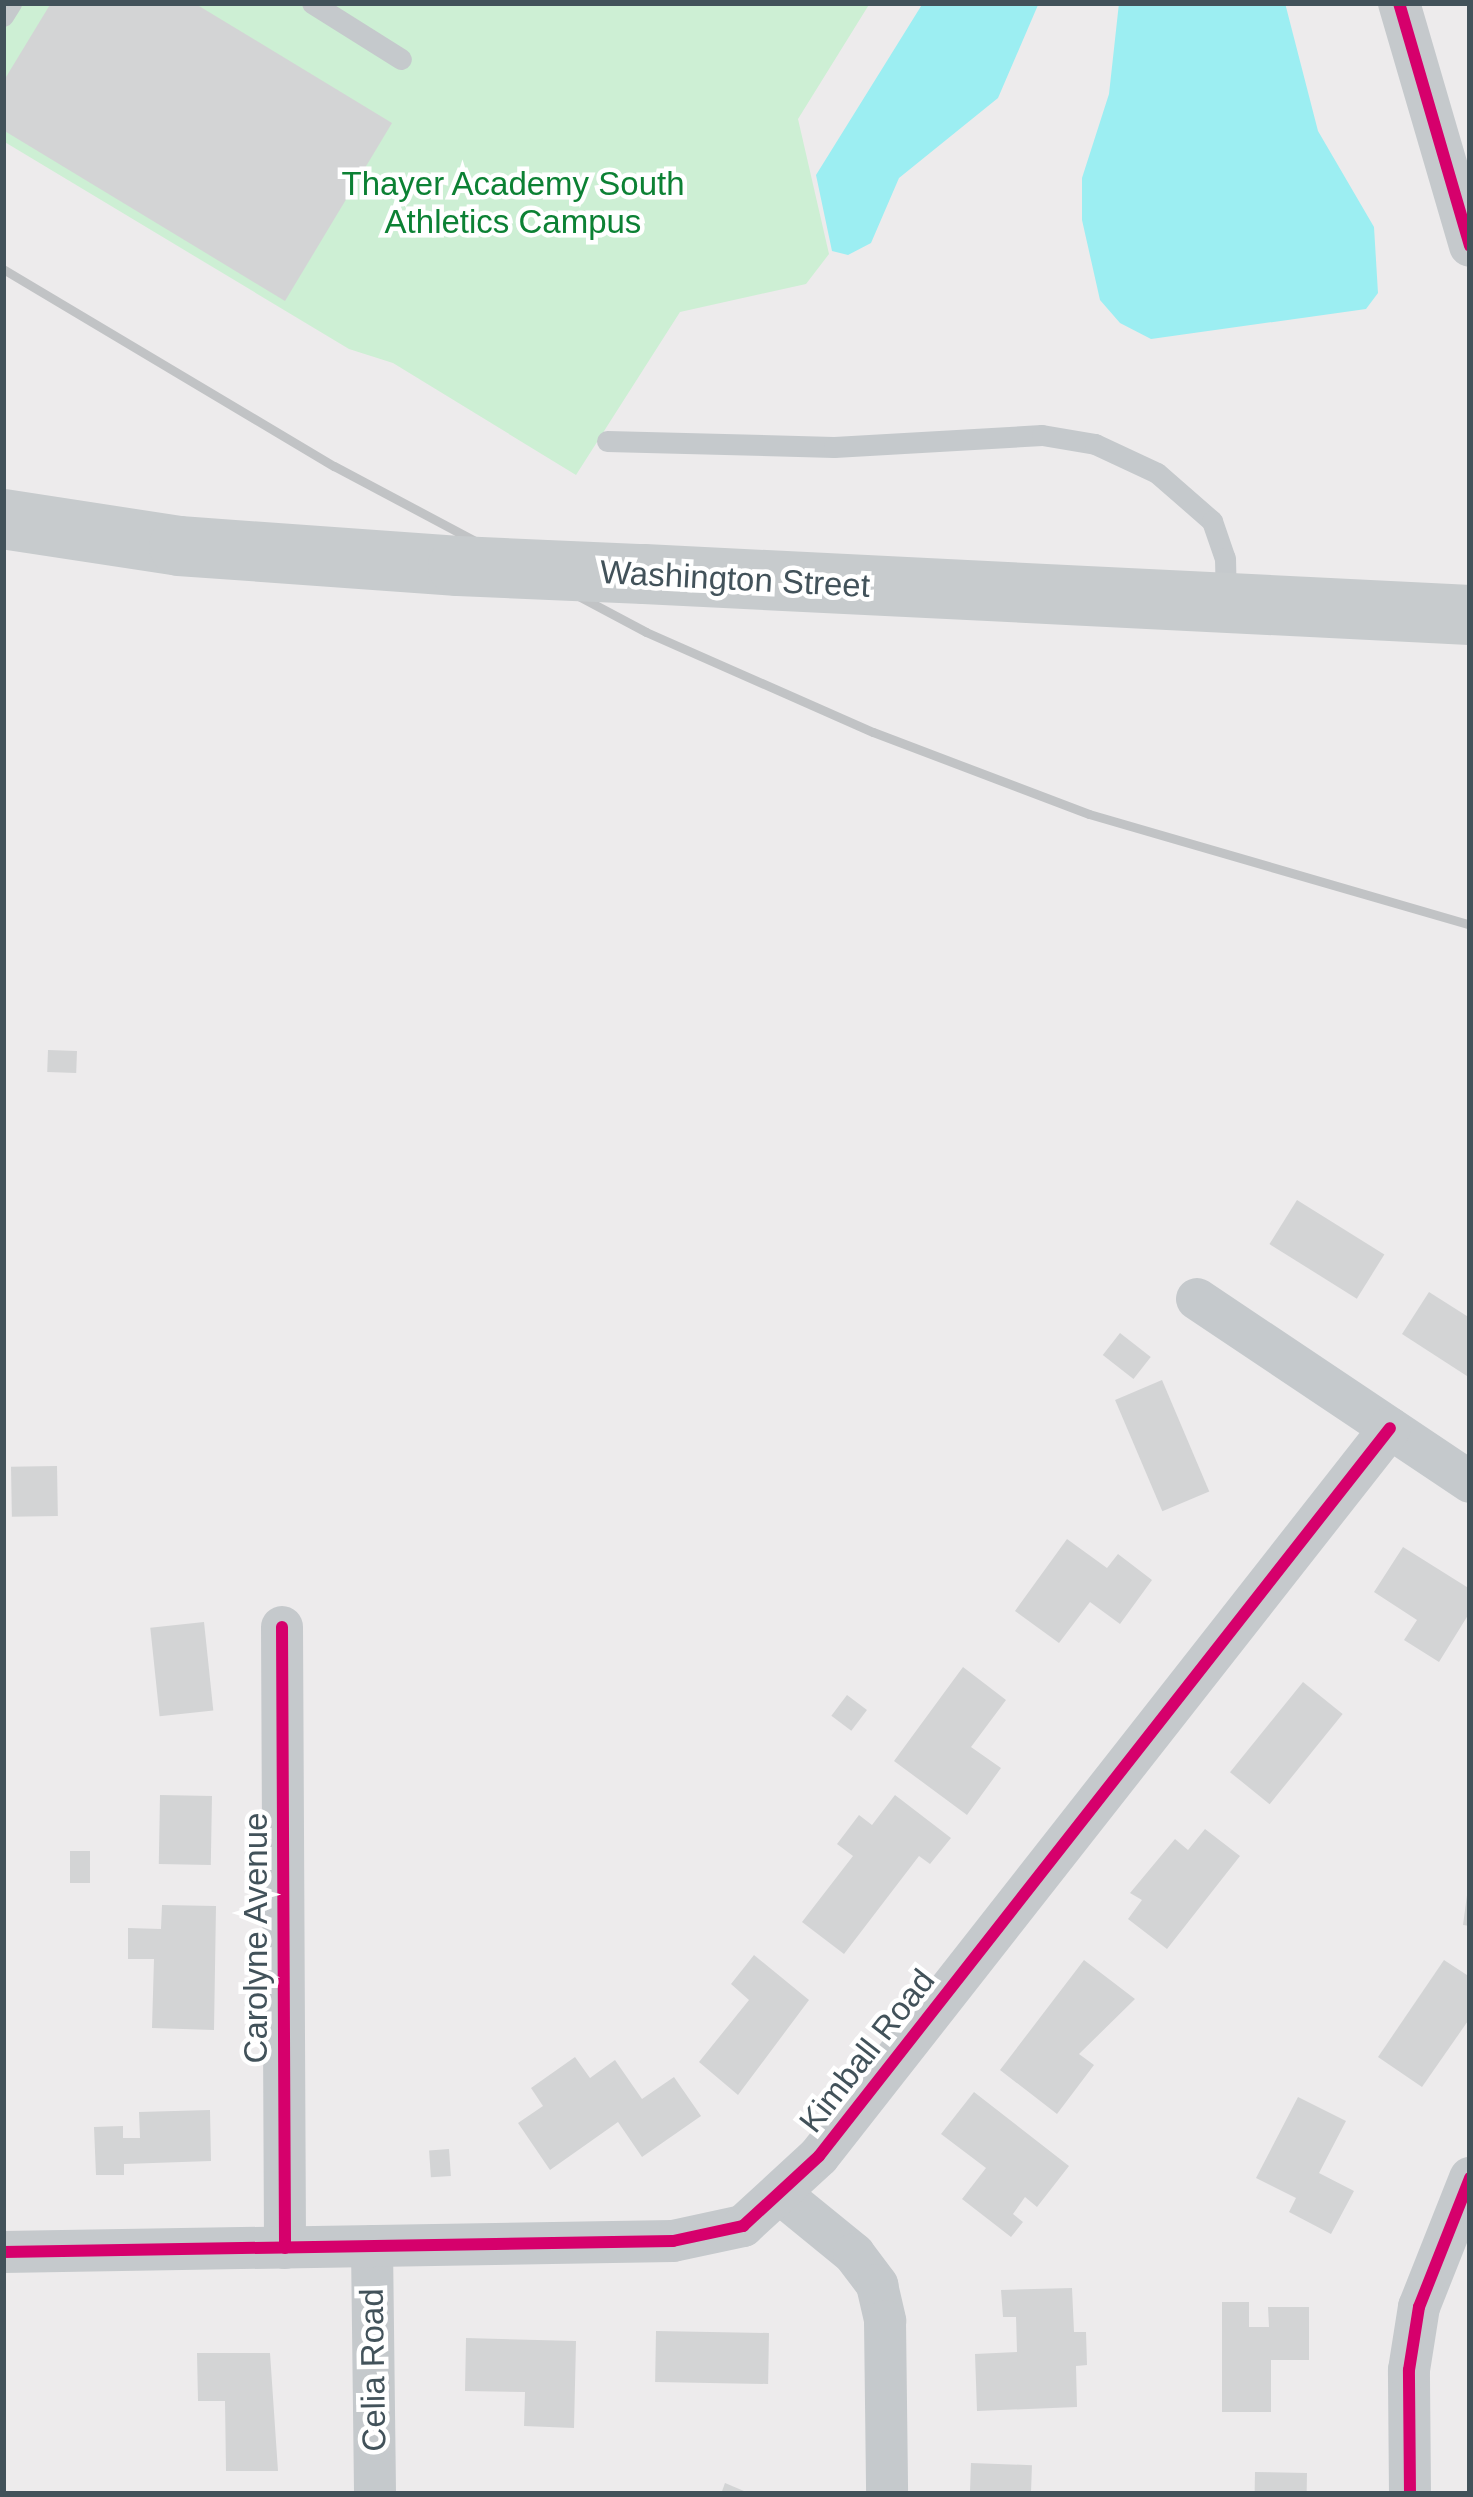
<!DOCTYPE html>
<style>
body{margin:0}
#map{position:relative;width:1473px;height:2497px;overflow:hidden;background:#edebec;font-family:Arial,sans-serif}
div>[style]{position:absolute}
.green>*{inset:0;background:#cdefd4}
.water>*{inset:0;background:#9ceef2}
.building>*{inset:0;background:#d3d4d5;transform-origin:0 0}
.lane>*{height:21px;margin:-10.5px;padding:0 10.5px;transform-origin:10.5px;border-radius:10.5px;background:#c5c9cc}
.street>*{height:42px;margin:-21px;padding:0 21px;transform-origin:21px;border-radius:21px;background:#c5c9cc}
.secondary>*{height:60px;margin:-30px;padding:0 30px;transform-origin:30px;border-radius:30px;background:#c7cbcd}
.rail>*{height:9px;margin:-4.5px;padding:0 4.5px;transform-origin:4.5px;border-radius:4.5px;background:#c1c3c5}
.secondary-bridge>*{height:60px;margin:-30px;padding:0 30px;transform-origin:30px;border-radius:30px;background:#c7cbcd}
.cycleway>*{height:12px;margin:-6px;padding:0 6px;transform-origin:6px;border-radius:6px;background:#d6006c}
span{translate:-50% -50%;white-space:nowrap;text-align:center;line-height:1.15;-webkit-text-stroke:9px #fff;paint-order:stroke}
.park-label{font-size:33px;color:#0c8134}
.street-label{font-size:33px;color:#42525a}
.frame{position:absolute;inset:0;border:6px solid #42525a;pointer-events:none}
</style>
<div id="map">
<div class="green">
<div style="clip-path:polygon(3px 3px,870px 3px,798px 119px,829px 254px,806px 284px,680px 312px,576px 475px,393px 363px,349px 349px,3px 141px)"></div>
</div>
<div class="water">
<div style="clip-path:polygon(923px 3px,1038px 5px,998px 98px,899px 178px,871px 243px,848px 255px,832px 251px,816px 175px)"></div>
<div style="clip-path:polygon(1119px 3px,1285px 3px,1318px 131px,1374px 227px,1378px 293px,1366px 309px,1151px 339px,1120px 323px,1100px 300px,1082px 220px,1082px 178px,1109px 94px)"></div>
</div>
<div class="building">
<div style="clip-path:polygon(51px 3px,194px 3px,392px 123px,285px 301px,3px 130px,3px 82px)"></div>
<div style="left:48px;top:1050px;width:29px;height:22px;rotate:2deg"></div>
<div style="left:1297px;top:1200px;width:103px;height:52px;rotate:32deg"></div>
<div style="clip-path:polygon(1429px 1292px,1470px 1318px,1470px 1378px,1402px 1334px)"></div>
<div style="left:1120px;top:1333px;width:39px;height:28px;rotate:38deg"></div>
<div style="left:1162px;top:1380px;width:121px;height:51px;rotate:67deg"></div>
<div style="left:57px;top:1466px;width:50px;height:46px;rotate:89deg"></div>
<div style="clip-path:polygon(1067px 1539px,1107px 1568px,1118px 1554px,1152px 1580px,1120px 1624px,1090px 1602px,1059px 1643px,1015px 1611px)"></div>
<div style="clip-path:polygon(1403px 1547px,1470px 1589px,1470px 1612px,1439px 1662px,1404px 1640px,1417px 1620px,1374px 1592px)"></div>
<div style="left:204px;top:1622px;width:89px;height:54px;rotate:84deg"></div>
<div style="clip-path:polygon(963px 1667px,1006px 1700px,971px 1747px,1001px 1768px,967px 1815px,894px 1761px)"></div>
<div style="left:1303px;top:1682px;width:51px;height:116px;rotate:39deg"></div>
<div style="left:847px;top:1695px;width:25px;height:26px;rotate:37deg"></div>
<div style="left:160px;top:1795px;width:52px;height:69px;rotate:1deg"></div>
<div style="clip-path:polygon(895px 1795px,951px 1838px,930px 1864px,919px 1856px,844px 1954px,802px 1922px,853px 1856px,837px 1844px,859px 1815px,872px 1825px)"></div>
<div style="clip-path:polygon(1205px 1829px,1240px 1856px,1167px 1949px,1128px 1919px,1142px 1900px,1130px 1893px,1175px 1839px,1188px 1850px)"></div>
<div style="left:70px;top:1851px;width:20px;height:32px"></div>
<div style="clip-path:polygon(1467px 1895px,1470px 1895px,1470px 1926px,1463px 1925px)"></div>
<div style="clip-path:polygon(162px 1905px,216px 1906px,214px 2030px,152px 2028px,154px 1959px,128px 1959px,128px 1928px,161px 1929px)"></div>
<div style="clip-path:polygon(754px 1955px,809px 2000px,738px 2095px,699px 2062px,749px 2000px,731px 1984px)"></div>
<div style="clip-path:polygon(1084px 1960px,1135px 1999px,1079px 2054px,1094px 2065px,1057px 2114px,1000px 2070px)"></div>
<div style="clip-path:polygon(1444px 1960px,1470px 1977px,1470px 2018px,1422px 2087px,1378px 2057px)"></div>
<div style="clip-path:polygon(575px 2057px,590px 2078px,615px 2060px,642px 2099px,674px 2077px,701px 2116px,642px 2157px,618px 2122px,550px 2170px,518px 2123px,543px 2106px,531px 2088px)"></div>
<div style="clip-path:polygon(974px 2092px,1069px 2166px,1037px 2207px,1025px 2197px,1013px 2214px,1023px 2222px,1011px 2237px,962px 2199px,986px 2168px,941px 2134px)"></div>
<div style="clip-path:polygon(1298px 2097px,1346px 2121px,1319px 2173px,1354px 2191px,1331px 2234px,1289px 2212px,1296px 2198px,1256px 2178px)"></div>
<div style="clip-path:polygon(210px 2110px,211px 2161px,124px 2164px,124px 2175px,96px 2175px,94px 2127px,123px 2126px,123px 2138px,140px 2138px,139px 2112px)"></div>
<div style="left:449px;top:2149px;width:27px;height:20px;rotate:86deg"></div>
<div style="clip-path:polygon(1072px 2288px,1074px 2332px,1086px 2332px,1087px 2365px,1076px 2366px,1077px 2407px,977px 2411px,975px 2354px,1017px 2352px,1016px 2317px,1003px 2317px,1001px 2290px)"></div>
<div style="clip-path:polygon(1222px 2302px,1249px 2302px,1249px 2327px,1269px 2327px,1268px 2307px,1309px 2307px,1309px 2360px,1271px 2360px,1271px 2412px,1222px 2412px)"></div>
<div style="left:656px;top:2331px;width:113px;height:51px;rotate:1deg"></div>
<div style="clip-path:polygon(466px 2338px,576px 2341px,574px 2428px,524px 2426px,525px 2392px,465px 2391px)"></div>
<div style="clip-path:polygon(197px 2353px,270px 2353px,278px 2471px,226px 2471px,225px 2401px,198px 2401px)"></div>
<div style="left:971px;top:2463px;width:61px;height:31px;rotate:2deg"></div>
<div style="left:1255px;top:2472px;width:52px;height:22px;rotate:1deg"></div>
<div style="clip-path:polygon(725px 2483px,751px 2494px,721px 2494px)"></div>
</div>
<div class="lane">
<div style="left:312px;top:3px;width:105px;rotate:32.2deg"></div>
<div style="left:3px;top:16px;width:15px;rotate:-58deg"></div>
<div style="left:607px;top:441px;width:227px;rotate:1.5deg"></div>
<div style="left:834px;top:447px;width:208px;rotate:-3.3deg"></div>
<div style="left:1042px;top:435px;width:54px;rotate:9.6deg"></div>
<div style="left:1095px;top:444px;width:68px;rotate:25.1deg"></div>
<div style="left:1157px;top:473px;width:73px;rotate:41.1deg"></div>
<div style="left:1212px;top:521px;width:39px;rotate:71deg"></div>
<div style="left:1225px;top:558px;width:43px;rotate:88.7deg"></div>
</div>
<div class="street">
<div style="left:1399px;top:3px;width:253px;rotate:73.7deg"></div>
<div style="left:1197px;top:1299px;width:329px;rotate:33.8deg"></div>
<div style="left:282px;top:1627px;width:621px;rotate:89.72deg"></div>
<div style="left:783px;top:2196px;width:92px;rotate:39.2deg"></div>
<div style="left:854px;top:2254px;width:39px;rotate:53deg"></div>
<div style="left:877px;top:2285px;width:37px;rotate:77deg"></div>
<div style="left:885px;top:2321px;width:173px;rotate:89.3deg"></div>
<div style="left:372px;top:2246px;width:248px;rotate:89.3deg"></div>
<div style="left:3px;top:2252px;width:670px;rotate:-0.94deg"></div>
<div style="left:673px;top:2241px;width:72px;rotate:-12.1deg"></div>
<div style="left:743px;top:2226px;width:103px;rotate:-42.6deg"></div>
<div style="left:819px;top:2156px;width:925px;rotate:-51.89deg"></div>
<div style="left:1410px;top:2494px;width:124px;rotate:-90.5deg"></div>
<div style="left:1409px;top:2370px;width:64px;rotate:-81deg"></div>
<div style="left:1419px;top:2307px;width:139px;rotate:-68.4deg"></div>
</div>
<div class="secondary">
<div style="left:3px;top:519px;width:178px;rotate:8.7deg"></div>
<div style="left:179px;top:546px;width:280px;rotate:4.1deg"></div>
<div style="left:644px;top:574px;width:827px;rotate:2.84deg"></div>
</div>
<div class="rail">
<div style="left:3px;top:269px;width:385px;rotate:30.8deg"></div>
<div style="left:334px;top:466px;width:353px;rotate:28deg"></div>
<div style="left:646px;top:632px;width:248px;rotate:23.8deg"></div>
<div style="left:873px;top:732px;width:231px;rotate:20.8deg"></div>
<div style="left:1089px;top:814px;width:397px;rotate:16.2deg"></div>
</div>
<div class="secondary-bridge">
<div style="left:458px;top:566px;width:186px;rotate:2.5deg"></div>
</div>
<div class="cycleway">
<div style="left:1399px;top:3px;width:253px;rotate:73.7deg"></div>
<div style="left:282px;top:1627px;width:621px;rotate:89.72deg"></div>
<div style="left:3px;top:2252px;width:670px;rotate:-0.94deg"></div>
<div style="left:673px;top:2241px;width:72px;rotate:-12.1deg"></div>
<div style="left:743px;top:2226px;width:103px;rotate:-42.6deg"></div>
<div style="left:819px;top:2156px;width:925px;rotate:-51.89deg"></div>
<div style="left:1410px;top:2494px;width:124px;rotate:-90.5deg"></div>
<div style="left:1409px;top:2370px;width:64px;rotate:-81deg"></div>
<div style="left:1419px;top:2307px;width:139px;rotate:-68.4deg"></div>
</div>
<div class="park-label">
<span style="left:513px;top:203px">Thayer Academy South<br>Athletics Campus</span>
</div>
<div class="street-label">
<span style="left:735px;top:579px;rotate:3deg">Washington Street</span>
<span style="left:256px;top:1938px;rotate:-90deg">Carolyne Avenue</span>
<span style="left:867px;top:2051px;rotate:-52deg">Kimball Road</span>
<span style="left:373px;top:2370px;rotate:-91deg">Celia Road</span>
</div>
<div class="frame"></div>
</div>
